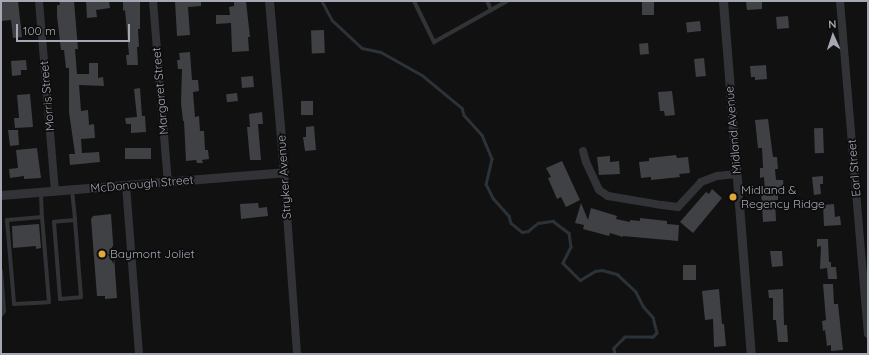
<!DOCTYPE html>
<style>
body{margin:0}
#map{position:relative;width:869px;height:355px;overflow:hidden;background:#111112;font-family:Quicksand,sans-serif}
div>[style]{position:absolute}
.stream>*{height:2.5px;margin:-1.25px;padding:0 1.25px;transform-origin:1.25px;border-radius:1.25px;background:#2b3339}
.building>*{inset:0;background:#404145;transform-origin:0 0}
.service>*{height:4px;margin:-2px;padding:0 2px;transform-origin:2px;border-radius:2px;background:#323337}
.minor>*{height:8px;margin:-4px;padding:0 4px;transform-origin:4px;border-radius:4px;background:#323337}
.tertiary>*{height:9px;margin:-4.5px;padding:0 4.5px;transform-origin:4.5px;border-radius:4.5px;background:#323337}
.dots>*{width:11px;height:11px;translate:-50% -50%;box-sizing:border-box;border:2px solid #0c0c0d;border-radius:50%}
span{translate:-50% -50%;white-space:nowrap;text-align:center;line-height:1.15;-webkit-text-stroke:3.5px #0c0c0d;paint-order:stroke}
.street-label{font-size:12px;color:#a3a8b2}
.poi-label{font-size:12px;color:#a3a8b2}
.left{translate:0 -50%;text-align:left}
.frame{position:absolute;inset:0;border:2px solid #a3a8b2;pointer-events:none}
.north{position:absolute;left:813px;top:16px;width:40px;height:40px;-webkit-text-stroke:3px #0c0c0d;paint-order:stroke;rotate:357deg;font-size:11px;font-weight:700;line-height:16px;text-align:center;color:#a3a8b2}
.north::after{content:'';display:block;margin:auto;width:14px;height:18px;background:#a3a8b2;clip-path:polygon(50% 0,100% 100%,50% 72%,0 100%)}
.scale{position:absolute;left:16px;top:24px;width:114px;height:18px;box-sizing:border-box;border:2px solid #a3a8b2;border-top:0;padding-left:5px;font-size:12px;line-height:14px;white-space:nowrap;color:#a3a8b2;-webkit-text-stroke:3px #0c0c0d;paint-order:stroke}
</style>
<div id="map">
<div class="stream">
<div style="left:322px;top:1px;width:21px;rotate:62deg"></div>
<div style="left:332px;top:20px;width:41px;rotate:43deg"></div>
<div style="left:362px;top:48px;width:19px;rotate:12deg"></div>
<div style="left:381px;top:52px;width:47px;rotate:29.3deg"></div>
<div style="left:422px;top:75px;width:52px;rotate:39.5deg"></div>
<div style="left:462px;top:108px;width:7px;rotate:74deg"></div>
<div style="left:464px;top:115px;width:27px;rotate:48deg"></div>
<div style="left:482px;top:135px;width:26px;rotate:67deg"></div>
<div style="left:492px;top:159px;width:26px;rotate:103deg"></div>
<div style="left:486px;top:184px;width:16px;rotate:63deg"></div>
<div style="left:493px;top:198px;width:24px;rotate:48deg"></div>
<div style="left:509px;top:216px;width:7px;rotate:74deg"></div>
<div style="left:511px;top:223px;width:14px;rotate:39deg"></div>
<div style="left:522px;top:232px;width:6px;rotate:-9deg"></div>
<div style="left:528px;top:231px;width:13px;rotate:-39deg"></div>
<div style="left:538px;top:223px;width:15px;rotate:-8deg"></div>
<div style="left:553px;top:221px;width:20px;rotate:37deg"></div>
<div style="left:569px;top:233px;width:14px;rotate:82deg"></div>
<div style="left:571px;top:247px;width:18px;rotate:117deg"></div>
<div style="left:563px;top:263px;width:24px;rotate:45deg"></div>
<div style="left:580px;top:280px;width:17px;rotate:-31deg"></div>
<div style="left:595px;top:271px;width:7px;rotate:-8deg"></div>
<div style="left:602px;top:270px;width:16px;rotate:15deg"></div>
<div style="left:617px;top:274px;width:26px;rotate:43deg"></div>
<div style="left:636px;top:292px;width:16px;rotate:63deg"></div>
<div style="left:643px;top:306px;width:15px;rotate:48deg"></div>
<div style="left:653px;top:317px;width:16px;rotate:76deg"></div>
<div style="left:657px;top:333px;width:6px;rotate:135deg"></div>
<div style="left:653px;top:337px;width:28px;rotate:180deg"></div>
<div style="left:625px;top:337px;width:16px;rotate:135deg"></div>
<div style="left:614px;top:348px;width:6px;rotate:81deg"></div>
</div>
<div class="building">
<div style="clip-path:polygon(1px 1px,18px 1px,22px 37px,13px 38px,11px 20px,1px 21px)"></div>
<div style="clip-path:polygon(59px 1px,74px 1px,78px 49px,75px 49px,77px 74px,89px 74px,89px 63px,98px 63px,98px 78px,103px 77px,104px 86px,79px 85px,81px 111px,88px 110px,89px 125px,94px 124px,95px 138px,81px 139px,82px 153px,99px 152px,100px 162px,70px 165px,69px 154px,75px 154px,69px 112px,69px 68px,66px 68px,64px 50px,61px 50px,57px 16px,57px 5px,60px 5px)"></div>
<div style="clip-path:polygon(86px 1px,109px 1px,110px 8px,96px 10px,97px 17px,87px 18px)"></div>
<div style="clip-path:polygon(123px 1px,140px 1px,140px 29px,138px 29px,139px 47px,137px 47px,138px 65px,127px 65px,126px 55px,129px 55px,125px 10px,123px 11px)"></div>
<div style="clip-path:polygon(175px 1px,201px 1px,201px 6px,188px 7px,190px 35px,177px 36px)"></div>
<div style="clip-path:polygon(234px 1px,246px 1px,250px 37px,248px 37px,249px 51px,232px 52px,231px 23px,216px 24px,216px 15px,230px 15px,229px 7px,234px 6px)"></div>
<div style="left:642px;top:1px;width:12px;height:14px"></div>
<div style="clip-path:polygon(751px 1px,762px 1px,762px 9px,747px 10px,746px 2px)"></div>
<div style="left:788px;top:16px;width:12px;height:12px;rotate:85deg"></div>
<div style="left:700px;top:21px;width:10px;height:14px;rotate:84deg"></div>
<div style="left:324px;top:30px;width:23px;height:13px;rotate:88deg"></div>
<div style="left:648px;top:43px;width:11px;height:9px;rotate:85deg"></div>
<div style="clip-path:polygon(190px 52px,192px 80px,198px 80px,199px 91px,193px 92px,195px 117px,199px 116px,200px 131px,204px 131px,205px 150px,208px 150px,209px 159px,202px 160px,203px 163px,197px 163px,196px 160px,186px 161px,184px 121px,183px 121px,181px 103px,182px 69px,178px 69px,177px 60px,180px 60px,179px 53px)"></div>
<div style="left:704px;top:58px;width:18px;height:10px;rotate:84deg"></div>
<div style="clip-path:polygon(26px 60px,27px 70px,21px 70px,21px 75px,12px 76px,11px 61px)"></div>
<div style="clip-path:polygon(766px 65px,767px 79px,755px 80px,755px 77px,751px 77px,750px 66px)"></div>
<div style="left:253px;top:76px;width:11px;height:12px;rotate:85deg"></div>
<div style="clip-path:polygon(140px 88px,142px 116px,145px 116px,146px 132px,131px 133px,131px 124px,126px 124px,125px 118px,137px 117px,134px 89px)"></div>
<div style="clip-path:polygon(672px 91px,675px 115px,665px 116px,664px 111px,660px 111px,658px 92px)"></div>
<div style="left:237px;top:93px;width:8px;height:11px;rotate:83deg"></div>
<div style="clip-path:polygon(30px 94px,33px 127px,15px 128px,14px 118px,19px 118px,17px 95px)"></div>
<div style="left:301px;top:101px;width:12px;height:14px"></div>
<div style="clip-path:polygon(262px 112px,263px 124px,258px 124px,261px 160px,250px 160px,247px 127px,250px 127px,249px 114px)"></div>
<div style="clip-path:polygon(768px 119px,773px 157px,777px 157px,778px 169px,775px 169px,776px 180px,783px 180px,784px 192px,778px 192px,778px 200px,775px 200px,776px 221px,763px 222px,761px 191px,765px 191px,764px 177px,760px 178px,760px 168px,763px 168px,762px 148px,758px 148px,755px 120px)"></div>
<div style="clip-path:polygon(314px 126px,316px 150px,305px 151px,303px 137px,306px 137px,306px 127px)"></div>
<div style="left:823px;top:128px;width:25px;height:9px;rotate:88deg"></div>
<div style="clip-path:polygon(8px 130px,18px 130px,19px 145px,10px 146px)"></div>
<div style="clip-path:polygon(37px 148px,41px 178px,24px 179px,24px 176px,10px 178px,9px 169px,18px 168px,16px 150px)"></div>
<div style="left:151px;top:148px;width:11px;height:26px;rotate:90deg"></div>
<div style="clip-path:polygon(676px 155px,677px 158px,688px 157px,690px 173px,679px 174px,680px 177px,651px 180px,651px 177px,641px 178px,639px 162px,649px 161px,649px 158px)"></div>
<div style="clip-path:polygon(610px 156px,610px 162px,619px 161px,620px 174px,599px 175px,597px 157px)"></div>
<div style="clip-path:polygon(562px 161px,580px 200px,566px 207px,561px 197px,557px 199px,548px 178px,551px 177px,546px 168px)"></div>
<div style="clip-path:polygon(823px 176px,823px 184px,820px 184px,821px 194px,814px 195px,812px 177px)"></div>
<div style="clip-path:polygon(712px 189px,722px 198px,693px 233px,680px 222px,706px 192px,709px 194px)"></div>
<div style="clip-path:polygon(258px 203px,259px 208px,267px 207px,268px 216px,241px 219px,240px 204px)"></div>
<div style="clip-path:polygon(581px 203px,588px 220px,591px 208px,617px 216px,616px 219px,630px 222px,630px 220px,640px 221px,640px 218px,667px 221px,667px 224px,679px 225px,678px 241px,623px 236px,623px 237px,610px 233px,609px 236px,583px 229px,584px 225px,575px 223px)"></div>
<div style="clip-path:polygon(834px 204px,835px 217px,840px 216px,841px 225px,824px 226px,823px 205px)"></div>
<div style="clip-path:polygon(111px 214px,117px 298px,105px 299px,105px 296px,97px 296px,91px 219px,93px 216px)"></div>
<div style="clip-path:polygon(39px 224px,41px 248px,36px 249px,36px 246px,13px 248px,12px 226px)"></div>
<div style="clip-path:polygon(817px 239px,828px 239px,829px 262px,831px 262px,831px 267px,836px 267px,837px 279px,828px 279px,827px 268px,820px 269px,821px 246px,817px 247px)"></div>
<div style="clip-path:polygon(770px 251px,782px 251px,783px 266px,772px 267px)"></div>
<div style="left:683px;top:265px;width:13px;height:15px"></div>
<div style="clip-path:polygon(823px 284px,833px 284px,834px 304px,838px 304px,843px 350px,831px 351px,831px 345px,827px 346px,825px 330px,823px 331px,822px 321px,826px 320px)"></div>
<div style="clip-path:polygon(719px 289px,722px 324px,724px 324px,726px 346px,714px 347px,713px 319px,705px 320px,702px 291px)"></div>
<div style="clip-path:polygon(783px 289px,784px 325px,787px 325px,788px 342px,778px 342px,776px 320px,773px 320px,773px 298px,769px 298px,768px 290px)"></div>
</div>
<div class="service">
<div style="left:414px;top:1px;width:46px;rotate:64deg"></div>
<div style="left:434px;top:42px;width:84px;rotate:-29.3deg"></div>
<div style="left:487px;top:1px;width:10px;rotate:66deg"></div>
<div style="left:72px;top:190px;width:30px;rotate:84deg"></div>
<div style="left:75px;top:220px;width:21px;rotate:175deg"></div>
<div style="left:54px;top:222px;width:77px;rotate:85.5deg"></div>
<div style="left:60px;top:299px;width:21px;rotate:-5deg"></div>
<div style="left:81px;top:297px;width:77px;rotate:-94.5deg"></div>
<div style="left:41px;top:193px;width:24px;rotate:88deg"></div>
<div style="left:42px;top:217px;width:35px;rotate:175deg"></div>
<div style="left:7px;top:220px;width:84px;rotate:85.2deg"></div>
<div style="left:14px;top:304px;width:35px;rotate:-3deg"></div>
<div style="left:49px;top:302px;width:85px;rotate:-94.7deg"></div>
<div style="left:1px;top:271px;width:40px;rotate:85.7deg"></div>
<div style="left:4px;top:311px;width:5px;rotate:127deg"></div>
</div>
<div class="minor">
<div style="left:39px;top:1px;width:191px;rotate:85.2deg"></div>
<div style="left:153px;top:1px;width:182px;rotate:85.3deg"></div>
<div style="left:840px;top:1px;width:334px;rotate:85.2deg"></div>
<div style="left:583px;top:151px;width:11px;rotate:75deg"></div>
<div style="left:586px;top:162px;width:31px;rotate:65deg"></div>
<div style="left:599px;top:190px;width:11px;rotate:34deg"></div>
<div style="left:608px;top:196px;width:55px;rotate:9.5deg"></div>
<div style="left:662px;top:205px;width:16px;rotate:7deg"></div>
<div style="left:678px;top:207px;width:34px;rotate:-47deg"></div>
<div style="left:701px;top:182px;width:17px;rotate:-21deg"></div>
<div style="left:717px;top:176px;width:20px;rotate:-6deg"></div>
<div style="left:284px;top:172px;width:182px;rotate:85.9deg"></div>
<div style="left:126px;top:185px;width:169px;rotate:85.6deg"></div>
</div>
<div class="tertiary">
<div style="left:723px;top:1px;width:354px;rotate:85.5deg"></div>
<div style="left:1px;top:195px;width:284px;rotate:-4.6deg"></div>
<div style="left:284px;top:172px;width:172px;rotate:-95deg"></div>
</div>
<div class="dots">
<div style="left:733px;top:197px;background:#e1a739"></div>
<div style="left:102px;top:254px;background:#e1a739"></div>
</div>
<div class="street-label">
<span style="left:160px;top:91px;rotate:-95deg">Margaret Street</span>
<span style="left:47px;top:96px;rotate:-95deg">Morris Street</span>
<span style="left:733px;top:130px;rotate:-95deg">Midland Avenue</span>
<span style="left:854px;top:168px;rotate:-95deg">Earl Street</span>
<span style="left:284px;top:177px;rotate:-94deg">Stryker Avenue</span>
<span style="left:142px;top:184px;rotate:-5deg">McDonough Street</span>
</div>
<div class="poi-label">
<span class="left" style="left:741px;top:197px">Midland &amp;<br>Regency Ridge</span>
<span class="left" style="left:110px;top:254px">Baymont Joliet</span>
</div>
<div class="frame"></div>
<div class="north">N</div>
<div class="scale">100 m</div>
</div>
